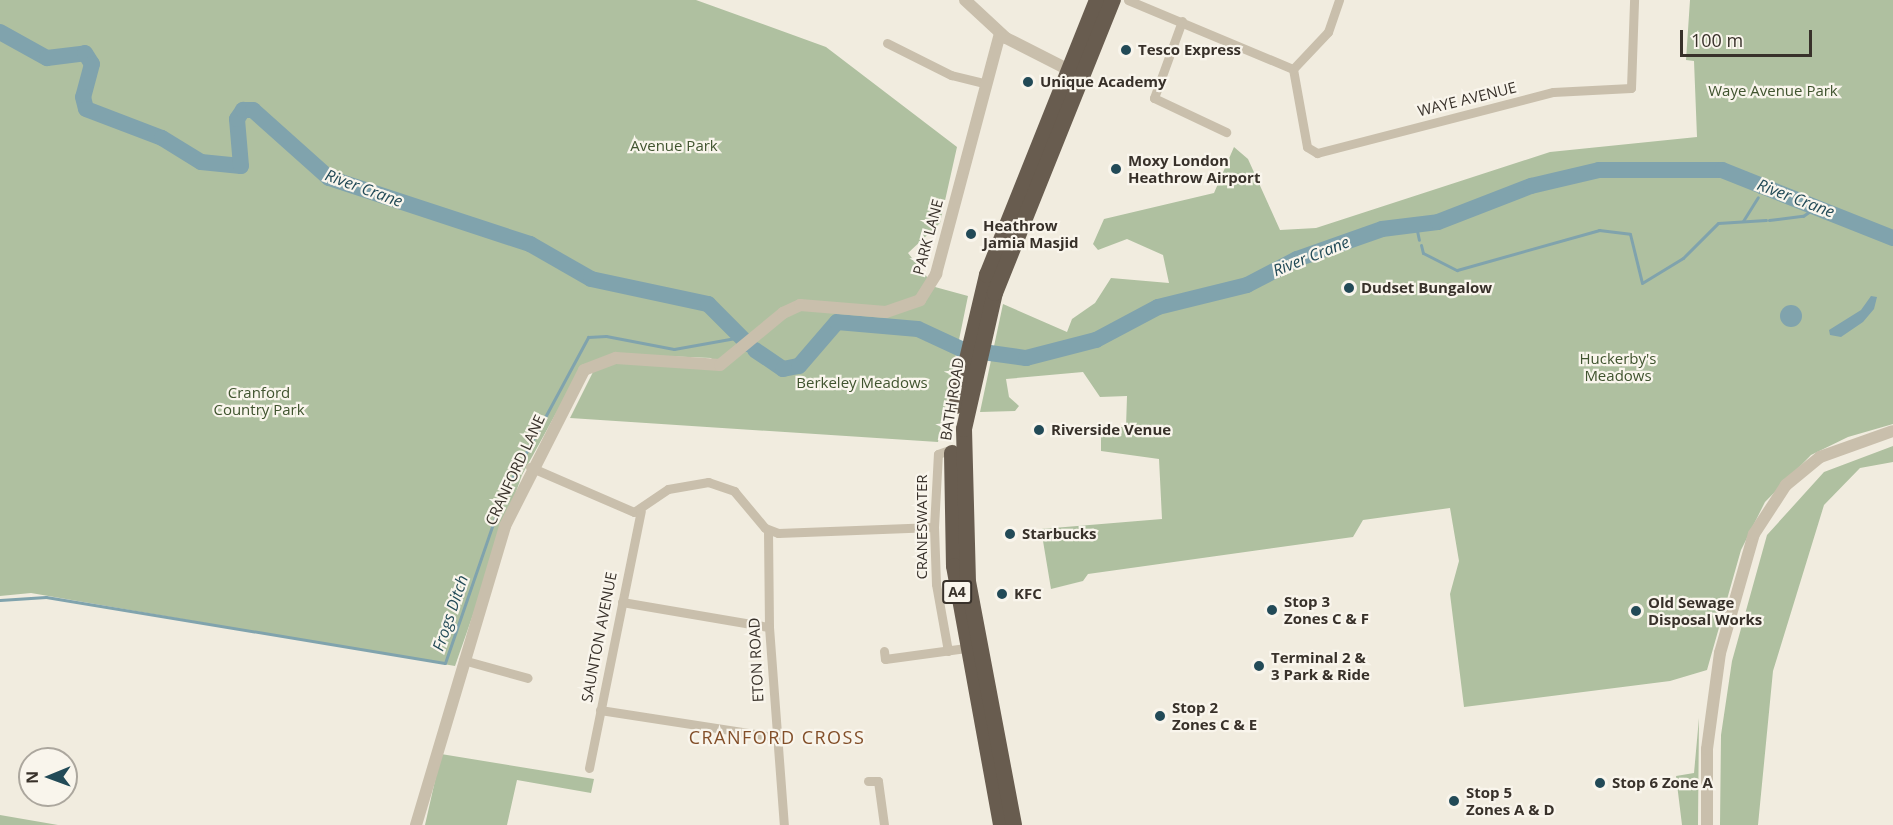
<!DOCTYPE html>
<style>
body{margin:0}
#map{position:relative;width:1893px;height:825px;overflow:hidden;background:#f1ecdf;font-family:"Open Sans",sans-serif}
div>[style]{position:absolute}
.green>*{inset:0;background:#afc0a0}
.water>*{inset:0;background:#80a3ad}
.round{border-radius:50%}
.stream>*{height:3px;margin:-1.5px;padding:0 1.5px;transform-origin:1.5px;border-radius:1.5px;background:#80a3ad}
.river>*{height:16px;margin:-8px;padding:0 8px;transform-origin:8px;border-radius:8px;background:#80a3ad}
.minor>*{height:9px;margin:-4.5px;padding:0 4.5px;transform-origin:4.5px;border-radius:4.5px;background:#c9bfac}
.tertiary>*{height:12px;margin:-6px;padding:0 6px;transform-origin:6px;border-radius:6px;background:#c9bfac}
.trunk>*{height:16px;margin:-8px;padding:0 8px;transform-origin:8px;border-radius:8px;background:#685c4f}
.dots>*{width:16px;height:16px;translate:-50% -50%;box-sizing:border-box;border:3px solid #f9f5ec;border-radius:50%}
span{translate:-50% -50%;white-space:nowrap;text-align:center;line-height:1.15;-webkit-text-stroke:4.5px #f9f5ec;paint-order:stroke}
.shield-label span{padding:2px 4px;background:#f9f5ec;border:2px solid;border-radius:4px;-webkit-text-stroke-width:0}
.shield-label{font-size:14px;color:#38312a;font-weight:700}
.poi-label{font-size:15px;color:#38312a;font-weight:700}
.left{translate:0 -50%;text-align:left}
.park-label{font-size:15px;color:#40542f}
.street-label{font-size:15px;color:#38312a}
.water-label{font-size:16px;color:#224a57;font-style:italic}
.quarter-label{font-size:18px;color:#824e28;letter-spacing:1.5px}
.north{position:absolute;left:18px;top:747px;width:60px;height:60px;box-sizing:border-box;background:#f9f5ec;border:2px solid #aca79e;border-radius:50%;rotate:269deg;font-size:16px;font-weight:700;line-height:24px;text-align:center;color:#38312a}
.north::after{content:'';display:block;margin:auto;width:21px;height:27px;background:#224a57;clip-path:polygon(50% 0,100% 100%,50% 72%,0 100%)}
.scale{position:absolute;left:1680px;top:30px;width:132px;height:27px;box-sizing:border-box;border:3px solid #38312a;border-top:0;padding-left:8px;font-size:18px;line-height:21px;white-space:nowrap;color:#38312a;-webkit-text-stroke:4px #f9f5ec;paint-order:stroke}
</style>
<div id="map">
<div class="green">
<div style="clip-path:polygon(0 0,696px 0,826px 47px,957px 147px,940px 223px,908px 253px,935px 287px,968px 296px,938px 442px,570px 418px,594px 370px,617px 362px,720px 369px,711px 358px,618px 354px,581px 368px,522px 475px,455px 666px,31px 593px,0 596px)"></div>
<div style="clip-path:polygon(1690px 0,1893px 0,1893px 424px,1848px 437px,1811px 455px,1765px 502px,1741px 550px,1707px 670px,1670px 681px,1464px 707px,1450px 594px,1459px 561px,1450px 508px,1363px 520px,1353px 537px,1088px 574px,1083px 581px,1051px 589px,1041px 529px,1162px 519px,1159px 459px,1101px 451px,1101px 427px,1126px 427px,1127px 396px,1100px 397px,1083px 372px,1006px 379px,1009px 397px,1019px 406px,1015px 411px,980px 412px,1003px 304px,1067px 332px,1072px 319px,1095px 303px,1111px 278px,1169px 283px,1163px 255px,1127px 239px,1098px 250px,1093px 244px,1104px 219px,1214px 193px,1234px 147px,1248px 159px,1280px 230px,1316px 228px,1550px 152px,1697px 137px,1694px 61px,1686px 60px)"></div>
<div style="clip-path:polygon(1893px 446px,1893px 462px,1860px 468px,1824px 505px,1773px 671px,1758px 825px,1720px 825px,1721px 735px,1732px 661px,1767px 535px,1824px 472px)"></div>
<div style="clip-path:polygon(1699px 718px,1698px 825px,1682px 825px,1676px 776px,1694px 773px)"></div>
<div style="clip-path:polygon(441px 754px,594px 779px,591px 793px,517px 780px,507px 825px,425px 825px)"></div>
<div style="clip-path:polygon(0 815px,58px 825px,0 825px)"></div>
</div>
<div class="water">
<div style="clip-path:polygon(1871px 296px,1877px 297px,1874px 309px,1863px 322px,1841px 337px,1830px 335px,1829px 330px,1861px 310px)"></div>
<div class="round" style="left:1780px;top:305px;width:22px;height:22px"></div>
</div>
<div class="stream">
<div style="left:1759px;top:192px;width:6px;rotate:-72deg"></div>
<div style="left:1769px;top:220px;width:34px;rotate:-7deg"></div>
<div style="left:1803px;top:216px;width:19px;rotate:-35deg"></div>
<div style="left:1743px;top:221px;width:28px;rotate:-58deg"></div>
<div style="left:1416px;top:226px;width:14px;rotate:78deg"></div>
<div style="left:1421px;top:245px;width:8px;rotate:76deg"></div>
<div style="left:1423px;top:253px;width:38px;rotate:27deg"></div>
<div style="left:1457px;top:270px;width:148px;rotate:-15.7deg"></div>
<div style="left:1599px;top:230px;width:31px;rotate:7deg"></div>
<div style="left:1630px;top:234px;width:50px;rotate:76.2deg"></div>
<div style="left:1642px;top:283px;width:48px;rotate:-31.4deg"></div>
<div style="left:1683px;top:258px;width:49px;rotate:-45deg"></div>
<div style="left:1718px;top:223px;width:48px;rotate:-3.6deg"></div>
<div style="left:0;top:600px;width:46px;rotate:-3.7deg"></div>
<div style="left:46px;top:597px;width:404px;rotate:9.4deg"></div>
<div style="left:445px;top:663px;width:176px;rotate:-71deg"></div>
<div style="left:502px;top:497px;width:182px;rotate:-61.7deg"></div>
<div style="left:588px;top:337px;width:18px;rotate:-3deg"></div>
<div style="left:606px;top:336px;width:69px;rotate:10.8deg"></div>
<div style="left:674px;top:349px;width:68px;rotate:-10.2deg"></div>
</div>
<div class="river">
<div style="left:0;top:32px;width:54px;rotate:29deg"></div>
<div style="left:47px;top:58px;width:38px;rotate:-7deg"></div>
<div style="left:85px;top:53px;width:13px;rotate:58deg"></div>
<div style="left:92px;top:64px;width:34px;rotate:105deg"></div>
<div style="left:83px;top:97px;width:12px;rotate:76deg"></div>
<div style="left:86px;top:109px;width:81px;rotate:20.9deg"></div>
<div style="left:162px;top:138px;width:46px;rotate:31.6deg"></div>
<div style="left:201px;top:162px;width:40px;rotate:5.7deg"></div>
<div style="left:241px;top:166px;width:47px;rotate:-94.9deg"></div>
<div style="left:237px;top:119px;width:11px;rotate:-56deg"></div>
<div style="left:243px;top:110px;width:10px"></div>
<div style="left:253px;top:110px;width:102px;rotate:41.8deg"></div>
<div style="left:329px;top:178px;width:212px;rotate:18.2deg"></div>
<div style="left:530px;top:244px;width:70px;rotate:29.8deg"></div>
<div style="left:591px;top:279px;width:120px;rotate:12.1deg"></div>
<div style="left:708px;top:304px;width:57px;rotate:45deg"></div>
<div style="left:755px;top:350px;width:34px;rotate:34deg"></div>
<div style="left:783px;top:369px;width:16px;rotate:-11deg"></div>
<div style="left:799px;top:366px;width:58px;rotate:-49.2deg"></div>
<div style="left:837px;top:322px;width:81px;rotate:4.9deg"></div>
<div style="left:918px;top:329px;width:47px;rotate:24.9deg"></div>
<div style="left:961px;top:349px;width:66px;rotate:7.9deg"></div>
<div style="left:1026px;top:358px;width:72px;rotate:-14.4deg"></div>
<div style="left:1096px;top:340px;width:70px;rotate:-28deg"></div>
<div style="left:1158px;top:307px;width:92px;rotate:-13.9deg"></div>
<div style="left:1247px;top:285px;width:56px;rotate:-27.5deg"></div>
<div style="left:1297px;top:259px;width:90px;rotate:-19.4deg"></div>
<div style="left:1382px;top:229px;width:56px;rotate:-7.1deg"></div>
<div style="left:1438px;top:222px;width:100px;rotate:-21.2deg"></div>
<div style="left:1531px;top:186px;width:70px;rotate:-13.2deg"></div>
<div style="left:1599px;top:170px;width:123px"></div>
<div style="left:1722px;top:170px;width:184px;rotate:21.7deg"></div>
</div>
<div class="minor">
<div style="left:1128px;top:0;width:179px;rotate:22.7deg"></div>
<div style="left:1293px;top:69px;width:79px;rotate:79.8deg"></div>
<div style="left:1307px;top:147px;width:12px;rotate:31deg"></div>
<div style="left:1317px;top:153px;width:244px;rotate:-14.5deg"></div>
<div style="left:1553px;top:92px;width:78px;rotate:-2.9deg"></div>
<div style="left:1631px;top:88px;width:88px;rotate:-88deg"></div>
<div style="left:1182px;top:21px;width:82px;rotate:110deg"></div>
<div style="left:1154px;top:98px;width:80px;rotate:25.3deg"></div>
<div style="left:887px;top:43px;width:72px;rotate:26.6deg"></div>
<div style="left:951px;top:75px;width:33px;rotate:14deg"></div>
<div style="left:1293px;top:69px;width:51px;rotate:-46.6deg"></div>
<div style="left:1328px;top:32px;width:34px;rotate:-71deg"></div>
<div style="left:530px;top:467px;width:113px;rotate:23.4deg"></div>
<div style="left:634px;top:512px;width:41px;rotate:-34.1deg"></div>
<div style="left:668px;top:489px;width:41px;rotate:-9.9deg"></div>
<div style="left:708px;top:482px;width:28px;rotate:19deg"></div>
<div style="left:734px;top:491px;width:48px;rotate:50deg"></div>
<div style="left:765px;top:528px;width:14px;rotate:21deg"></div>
<div style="left:778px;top:533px;width:156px;rotate:-2.2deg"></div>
<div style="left:768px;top:531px;width:96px;rotate:89.4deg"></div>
<div style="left:769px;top:627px;width:199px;rotate:85.7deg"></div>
<div style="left:622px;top:602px;width:149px;rotate:9.7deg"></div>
<div style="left:884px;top:651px;width:8px;rotate:83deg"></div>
<div style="left:885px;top:659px;width:89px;rotate:-7.8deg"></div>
<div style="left:948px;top:651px;width:68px;rotate:-100.2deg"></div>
<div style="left:936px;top:584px;width:57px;rotate:-92deg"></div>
<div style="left:934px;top:527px;width:73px;rotate:-86.9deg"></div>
<div style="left:938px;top:454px;width:15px;rotate:-20deg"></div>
<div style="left:463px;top:660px;width:67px;rotate:15.5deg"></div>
<div style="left:600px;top:710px;width:177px;rotate:8.8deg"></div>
<div style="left:589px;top:768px;width:262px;rotate:-78.6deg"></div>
<div style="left:868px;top:781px;width:10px"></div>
<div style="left:878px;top:781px;width:44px;rotate:82.2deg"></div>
</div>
<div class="tertiary">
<div style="left:965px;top:0;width:56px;rotate:42.8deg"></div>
<div style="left:1006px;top:38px;width:71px;rotate:26.9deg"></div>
<div style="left:416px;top:825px;width:312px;rotate:-73.4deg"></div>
<div style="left:505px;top:526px;width:175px;rotate:-63.1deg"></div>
<div style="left:584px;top:370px;width:34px;rotate:-21deg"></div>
<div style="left:616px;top:358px;width:104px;rotate:3.9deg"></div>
<div style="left:720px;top:365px;width:82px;rotate:-39.5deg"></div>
<div style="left:783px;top:313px;width:19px;rotate:-25deg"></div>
<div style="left:800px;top:305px;width:86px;rotate:4.7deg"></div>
<div style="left:886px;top:312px;width:36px;rotate:-19deg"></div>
<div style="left:920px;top:300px;width:31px;rotate:-58deg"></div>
<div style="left:936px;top:274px;width:249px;rotate:-75.1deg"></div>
<div style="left:1707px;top:825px;width:76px;rotate:-90deg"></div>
<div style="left:1707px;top:749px;width:97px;rotate:-82.3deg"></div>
<div style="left:1720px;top:653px;width:124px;rotate:-74.1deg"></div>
<div style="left:1754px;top:534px;width:59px;rotate:-56.9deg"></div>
<div style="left:1786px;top:485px;width:44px;rotate:-39.5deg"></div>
<div style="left:1820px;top:457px;width:77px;rotate:-19.6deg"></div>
</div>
<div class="trunk">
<div style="left:956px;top:406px;width:135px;rotate:-76.7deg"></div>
<div style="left:987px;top:275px;width:296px;rotate:-68.2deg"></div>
<div style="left:952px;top:453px;width:113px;rotate:89deg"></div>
<div style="left:954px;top:566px;width:263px;rotate:79.7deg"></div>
<div style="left:1014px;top:825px;width:247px;rotate:-100.7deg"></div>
<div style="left:968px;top:582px;width:153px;rotate:-91.5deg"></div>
<div style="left:964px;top:429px;width:139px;rotate:-77.2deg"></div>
<div style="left:995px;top:293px;width:316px;rotate:-68.1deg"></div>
</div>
<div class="dots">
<div style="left:1126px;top:50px;background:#224a57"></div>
<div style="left:1028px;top:82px;background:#224a57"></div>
<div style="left:1116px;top:169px;background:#224a57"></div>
<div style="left:971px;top:234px;background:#224a57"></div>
<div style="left:1349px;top:288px;background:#224a57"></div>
<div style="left:1039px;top:430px;background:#224a57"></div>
<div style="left:1010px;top:534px;background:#224a57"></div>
<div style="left:1002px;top:594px;background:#224a57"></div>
<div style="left:1272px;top:610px;background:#224a57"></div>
<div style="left:1636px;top:611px;background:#224a57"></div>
<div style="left:1259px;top:666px;background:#224a57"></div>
<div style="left:1160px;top:716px;background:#224a57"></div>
<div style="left:1600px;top:783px;background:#224a57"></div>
<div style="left:1454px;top:801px;background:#224a57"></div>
</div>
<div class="shield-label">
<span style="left:957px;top:592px">A4</span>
</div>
<div class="poi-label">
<span class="left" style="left:1138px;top:50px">Tesco Express</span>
<span class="left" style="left:1040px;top:82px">Unique Academy</span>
<span class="left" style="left:1128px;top:169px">Moxy London<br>Heathrow Airport</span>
<span class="left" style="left:983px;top:234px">Heathrow<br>Jamia Masjid</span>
<span class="left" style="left:1361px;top:288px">Dudset Bungalow</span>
<span class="left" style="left:1051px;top:430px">Riverside Venue</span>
<span class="left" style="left:1022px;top:534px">Starbucks</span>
<span class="left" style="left:1014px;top:594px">KFC</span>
<span class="left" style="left:1284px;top:610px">Stop 3<br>Zones C &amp; F</span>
<span class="left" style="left:1648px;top:611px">Old Sewage<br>Disposal Works</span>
<span class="left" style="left:1271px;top:666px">Terminal 2 &amp;<br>3 Park &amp; Ride</span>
<span class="left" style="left:1172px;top:716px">Stop 2<br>Zones C &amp; E</span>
<span class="left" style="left:1612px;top:783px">Stop 6 Zone A</span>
<span class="left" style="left:1466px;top:801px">Stop 5<br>Zones A &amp; D</span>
</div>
<div class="park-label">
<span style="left:1773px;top:91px">Waye Avenue Park</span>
<span style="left:674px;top:146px">Avenue Park</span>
<span style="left:1618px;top:367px">Huckerby's<br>Meadows</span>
<span style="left:862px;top:383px">Berkeley Meadows</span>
<span style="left:259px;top:401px">Cranford<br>Country Park</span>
</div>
<div class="street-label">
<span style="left:1467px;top:99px;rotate:-14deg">WAYE AVENUE</span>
<span style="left:928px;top:237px;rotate:-75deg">PARK LANE</span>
<span style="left:952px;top:399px;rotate:-81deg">BATH ROAD</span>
<span style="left:515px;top:470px;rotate:-65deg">CRANFORD LANE</span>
<span style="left:922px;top:527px;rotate:-90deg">CRANESWATER</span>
<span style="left:599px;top:637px;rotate:-79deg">SAUNTON AVENUE</span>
<span style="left:756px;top:660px;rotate:-93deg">ETON ROAD</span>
</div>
<div class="water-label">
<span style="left:364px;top:188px;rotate:20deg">River Crane</span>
<span style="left:1796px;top:198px;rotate:21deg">River Crane</span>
<span style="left:1311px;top:256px;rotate:-22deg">River Crane</span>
<span style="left:450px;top:613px;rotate:-71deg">Frogs Ditch</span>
</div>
<div class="quarter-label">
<span style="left:777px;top:737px">CRANFORD CROSS</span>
</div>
<div class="north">N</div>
<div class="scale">100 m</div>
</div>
